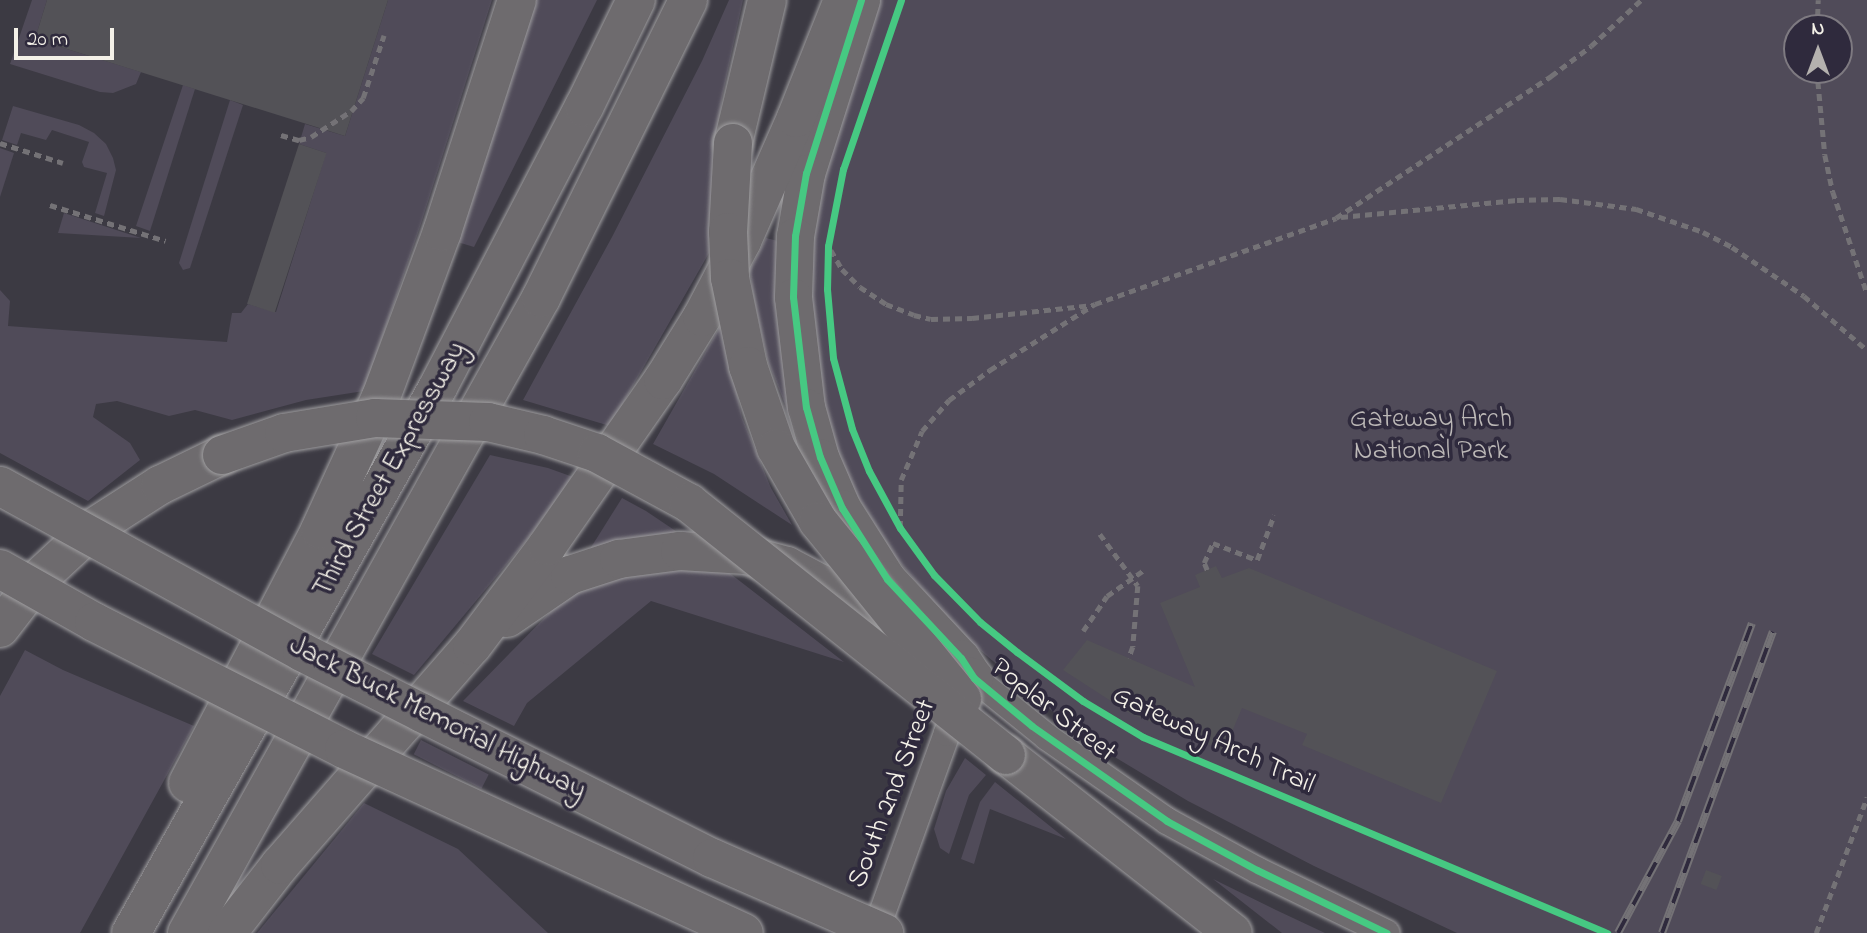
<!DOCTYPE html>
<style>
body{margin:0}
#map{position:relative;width:1867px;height:933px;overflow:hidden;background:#3c3a43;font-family:"Indie Flower",sans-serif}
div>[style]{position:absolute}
.green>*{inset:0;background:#504b59;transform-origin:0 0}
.building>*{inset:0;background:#535257;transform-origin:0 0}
.path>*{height:4.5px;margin-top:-2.25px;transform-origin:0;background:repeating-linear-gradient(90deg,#747276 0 7px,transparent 0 12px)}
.roads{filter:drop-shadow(0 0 2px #9f9ea0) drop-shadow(0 0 2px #9f9ea0)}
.street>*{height:26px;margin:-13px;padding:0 13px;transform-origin:13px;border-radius:13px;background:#6e6b6e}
.secondary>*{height:37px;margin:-18.5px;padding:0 18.5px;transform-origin:18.5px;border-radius:18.5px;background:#6e6b6e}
.highway>*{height:38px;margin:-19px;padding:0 19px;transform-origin:19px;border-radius:19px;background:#6e6b6e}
.rail>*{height:8px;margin-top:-4px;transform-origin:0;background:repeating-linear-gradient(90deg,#2f2a3d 0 16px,#747276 0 32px);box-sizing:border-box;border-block:2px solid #747276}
.bridges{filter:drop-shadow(0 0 2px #9f9ea0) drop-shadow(0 0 2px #9f9ea0)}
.highway-bridge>*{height:38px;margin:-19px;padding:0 19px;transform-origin:19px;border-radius:19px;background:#6e6b6e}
.cycleway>*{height:7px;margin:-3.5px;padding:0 3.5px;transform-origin:3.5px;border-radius:3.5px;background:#46c982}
span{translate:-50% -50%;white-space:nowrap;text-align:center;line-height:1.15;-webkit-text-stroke:7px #2f2a3d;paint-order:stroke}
.park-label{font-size:28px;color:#bcb8b7}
.street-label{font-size:28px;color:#f4f1e8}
.north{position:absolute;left:1783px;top:14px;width:70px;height:70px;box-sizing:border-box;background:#2f2a3d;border:2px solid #7e7a81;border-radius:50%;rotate:0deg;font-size:19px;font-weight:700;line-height:28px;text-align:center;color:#f4f1e8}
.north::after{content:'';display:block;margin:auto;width:24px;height:32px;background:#b4b1ae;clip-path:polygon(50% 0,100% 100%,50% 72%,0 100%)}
.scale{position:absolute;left:14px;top:28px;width:100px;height:32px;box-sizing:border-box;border:4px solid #f4f1e8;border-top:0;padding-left:9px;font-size:21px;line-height:24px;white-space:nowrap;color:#f4f1e8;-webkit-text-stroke:5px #2f2a3d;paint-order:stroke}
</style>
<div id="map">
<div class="green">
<div style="clip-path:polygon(32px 0,47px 0,35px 39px,141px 72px,136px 84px,113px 93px,100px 92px,10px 64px)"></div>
<div style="clip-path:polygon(388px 0,492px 0,418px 233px,364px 391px,306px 400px,232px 420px,195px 410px,169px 416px,117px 401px,96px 404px,93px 417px,130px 443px,140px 460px,88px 501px,0 453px,0 290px,10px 301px,8px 326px,227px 342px,232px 313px,241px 313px,248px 304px,276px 312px,326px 153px,299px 144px,305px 124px,345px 136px)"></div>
<div style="clip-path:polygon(536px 0,597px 0,474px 247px,454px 241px)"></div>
<div style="clip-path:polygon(729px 0,743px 0,722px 98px,717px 141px,713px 246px,610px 426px,523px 400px,612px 237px,702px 61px)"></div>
<div style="clip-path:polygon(evenodd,878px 0,1867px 0,1867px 933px,1457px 933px,1314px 866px,1188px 801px,1113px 756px,1052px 711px,961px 634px,895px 557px,850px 484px,828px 426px,807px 323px,817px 184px,878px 0,1797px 28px,1839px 28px,1839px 70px,1797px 70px,1797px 28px)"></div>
<div style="clip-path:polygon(183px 85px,195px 89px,150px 231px,136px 226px)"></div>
<div style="clip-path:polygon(230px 100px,243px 105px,190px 268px,183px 270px,179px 263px)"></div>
<div style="clip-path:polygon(13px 106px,79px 125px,94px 133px,106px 144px,113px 158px,116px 170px,104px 216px,95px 213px,107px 173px,84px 167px,82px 162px,89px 142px,52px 130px,46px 140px,21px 133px,17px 145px,2px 140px)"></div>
<div style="clip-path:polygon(0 148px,14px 153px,0 197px)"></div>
<div style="clip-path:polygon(64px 213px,141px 238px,58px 233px)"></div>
<div style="clip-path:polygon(766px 238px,778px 241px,775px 289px,800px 441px,768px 362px,753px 295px,750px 270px)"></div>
<div style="clip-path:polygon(722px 323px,742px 417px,771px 488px,792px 525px,714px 474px,653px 444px)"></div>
<div style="clip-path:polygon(490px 455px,548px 468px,573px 477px,526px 541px,414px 675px,372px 654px)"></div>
<div style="clip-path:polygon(622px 498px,646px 511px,689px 540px,585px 557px)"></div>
<div style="clip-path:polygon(723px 568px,844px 662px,651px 601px,527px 703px,514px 726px,463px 701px,563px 599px,619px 573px)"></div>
<div style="clip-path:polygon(25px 650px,63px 670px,194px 726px,80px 933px,0 933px,0 696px)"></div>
<div style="left:421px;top:740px;width:76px;height:16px;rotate:27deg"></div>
<div style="clip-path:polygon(965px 758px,986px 775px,969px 795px,949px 854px,940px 848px,934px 829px,946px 791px)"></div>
<div style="clip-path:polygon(995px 782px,1066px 839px,990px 809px,974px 864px,961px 859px,980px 802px)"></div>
<div style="clip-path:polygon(364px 803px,458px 849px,548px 933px,257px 933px)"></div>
<div style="clip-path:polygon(1213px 879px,1276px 910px,1325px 933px,1282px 933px)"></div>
</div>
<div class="building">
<div style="clip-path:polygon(47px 0,388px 0,345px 136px,35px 39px)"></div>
<div style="left:299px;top:144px;width:29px;height:168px;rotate:18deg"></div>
<div style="clip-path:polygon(1216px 566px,1222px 578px,1249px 568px,1497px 671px,1441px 803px,1302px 745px,1307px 734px,1242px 708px,1224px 751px,1131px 714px,1063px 670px,1087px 640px,1195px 687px,1160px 603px,1200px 587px,1195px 575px)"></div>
<div style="left:1706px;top:870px;width:17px;height:15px;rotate:21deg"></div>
</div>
<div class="path">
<div style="left:1817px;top:28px;width:28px;rotate:-88deg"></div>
<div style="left:1817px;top:70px;width:85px;rotate:84.6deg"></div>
<div style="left:1825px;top:155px;width:38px;rotate:78deg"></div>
<div style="left:1833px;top:192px;width:107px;rotate:71.4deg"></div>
<div style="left:281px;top:135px;width:19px;rotate:16deg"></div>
<div style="left:299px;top:140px;width:12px;rotate:-14deg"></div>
<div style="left:311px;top:137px;width:48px;rotate:-33deg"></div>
<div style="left:351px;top:111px;width:18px;rotate:-47deg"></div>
<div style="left:363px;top:98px;width:66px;rotate:-71.6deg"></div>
<div style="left:0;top:143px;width:66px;rotate:17.6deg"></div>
<div style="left:50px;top:205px;width:121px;rotate:17.2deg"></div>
<div style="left:1341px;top:217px;width:177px;rotate:-5.5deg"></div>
<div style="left:1517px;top:200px;width:43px;rotate:-1.3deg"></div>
<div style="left:1560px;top:199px;width:77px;rotate:7.5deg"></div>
<div style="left:1636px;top:209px;width:71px;rotate:18.9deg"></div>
<div style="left:1703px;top:232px;width:33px;rotate:27deg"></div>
<div style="left:1732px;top:247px;width:87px;rotate:34.2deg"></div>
<div style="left:1804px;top:296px;width:83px;rotate:40.6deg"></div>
<div style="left:831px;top:250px;width:22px;rotate:60deg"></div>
<div style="left:842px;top:269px;width:25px;rotate:45deg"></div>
<div style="left:860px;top:287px;width:31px;rotate:33deg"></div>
<div style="left:886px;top:304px;width:30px;rotate:21deg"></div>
<div style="left:914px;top:315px;width:17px;rotate:13deg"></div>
<div style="left:931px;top:319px;width:41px;rotate:-1.4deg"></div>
<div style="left:972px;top:318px;width:122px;rotate:-6.1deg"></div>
<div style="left:900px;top:528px;width:48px;rotate:-88.8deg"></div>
<div style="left:901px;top:480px;width:53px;rotate:-66.8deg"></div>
<div style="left:922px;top:431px;width:41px;rotate:-48.9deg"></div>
<div style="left:949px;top:400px;width:51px;rotate:-36.2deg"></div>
<div style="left:990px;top:370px;width:124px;rotate:-32.2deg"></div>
<div style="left:1095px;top:304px;width:256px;rotate:-19.6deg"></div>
<div style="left:1336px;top:218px;width:258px;rotate:-33.4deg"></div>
<div style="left:1551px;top:76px;width:50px;rotate:-36.9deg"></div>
<div style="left:1591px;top:46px;width:68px;rotate:-42.6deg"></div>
<div style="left:1100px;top:534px;width:64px;rotate:53.8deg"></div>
<div style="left:1138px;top:586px;width:61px;rotate:94.7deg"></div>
<div style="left:1133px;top:647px;width:12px;rotate:110deg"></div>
<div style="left:1207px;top:570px;width:8px;rotate:-113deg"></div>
<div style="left:1204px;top:563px;width:22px;rotate:-66deg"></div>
<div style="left:1213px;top:543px;width:47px;rotate:21.1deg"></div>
<div style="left:1257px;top:560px;width:48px;rotate:-69.3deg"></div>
<div style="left:1083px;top:631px;width:42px;rotate:-55.6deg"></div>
<div style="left:1107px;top:596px;width:45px;rotate:-35.1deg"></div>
<div style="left:1816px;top:933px;width:145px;rotate:-69.4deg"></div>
</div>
<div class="roads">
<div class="street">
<div style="left:875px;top:933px;width:213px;rotate:-70.2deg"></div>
<div style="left:947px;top:733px;width:61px;rotate:-63.9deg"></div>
<div style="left:974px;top:678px;width:94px;rotate:38.9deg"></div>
<div style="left:1047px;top:737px;width:146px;rotate:35deg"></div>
<div style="left:1167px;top:821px;width:102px;rotate:28.6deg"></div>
<div style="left:1257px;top:870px;width:144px;rotate:25.9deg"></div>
</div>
<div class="secondary">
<div style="left:861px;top:0;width:182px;rotate:107.6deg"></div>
<div style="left:806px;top:173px;width:64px;rotate:99.9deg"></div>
<div style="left:795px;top:236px;width:61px;rotate:91.9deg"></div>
<div style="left:793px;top:297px;width:111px;rotate:83.3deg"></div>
<div style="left:806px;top:407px;width:52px;rotate:74.4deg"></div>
<div style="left:820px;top:457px;width:56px;rotate:66.7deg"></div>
<div style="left:842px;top:508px;width:84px;rotate:57.6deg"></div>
<div style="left:887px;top:579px;width:108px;rotate:46.9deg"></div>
<div style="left:961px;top:658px;width:24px;rotate:57deg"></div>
</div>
<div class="highway">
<div style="left:733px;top:143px;width:147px;rotate:-76.6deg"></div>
<div style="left:507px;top:618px;width:76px;rotate:-34.3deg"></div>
<div style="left:570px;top:575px;width:52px;rotate:-18.1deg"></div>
<div style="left:619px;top:559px;width:62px;rotate:-7.5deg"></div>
<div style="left:680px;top:551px;width:66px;rotate:3.5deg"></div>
<div style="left:746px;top:555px;width:42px;rotate:15deg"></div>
<div style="left:787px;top:566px;width:38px;rotate:28deg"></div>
<div style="left:821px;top:584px;width:47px;rotate:33.7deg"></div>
<div style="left:860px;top:610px;width:71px;rotate:40.4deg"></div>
<div style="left:914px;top:656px;width:21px;rotate:29deg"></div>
<div style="left:932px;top:666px;width:44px;rotate:15.9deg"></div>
<div style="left:0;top:628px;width:61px;rotate:-52.4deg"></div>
<div style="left:37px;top:580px;width:76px;rotate:-42.9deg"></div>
<div style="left:93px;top:528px;width:80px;rotate:-32.7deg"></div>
<div style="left:160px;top:485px;width:69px;rotate:-25.8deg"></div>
<div style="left:1006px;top:755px;width:288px;rotate:38.1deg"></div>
<div style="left:188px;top:783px;width:285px;rotate:-62.4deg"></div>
<div style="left:320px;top:530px;width:146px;rotate:-65.4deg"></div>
<div style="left:381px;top:397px;width:176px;rotate:-69.7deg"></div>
<div style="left:442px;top:232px;width:244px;rotate:-72.1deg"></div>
<div style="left:131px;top:933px;width:626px;rotate:-60.65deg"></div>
<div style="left:438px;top:387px;width:316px;rotate:-62.5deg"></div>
<div style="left:584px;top:107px;width:119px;rotate:-64.1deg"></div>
<div style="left:187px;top:933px;width:727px;rotate:-60.86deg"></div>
<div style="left:541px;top:298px;width:332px;rotate:-63.7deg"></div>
<div style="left:227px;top:933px;width:86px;rotate:-52.1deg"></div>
<div style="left:280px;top:865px;width:291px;rotate:-48.8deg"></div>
<div style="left:472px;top:646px;width:125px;rotate:-53.1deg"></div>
<div style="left:547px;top:546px;width:203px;rotate:-55.1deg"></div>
<div style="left:663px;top:380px;width:74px;rotate:-58.2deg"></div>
<div style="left:702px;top:317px;width:86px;rotate:-62.2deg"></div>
<div style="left:742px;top:241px;width:134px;rotate:-66.3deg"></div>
<div style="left:796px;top:118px;width:127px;rotate:-68.3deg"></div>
</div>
</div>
<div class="rail">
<div style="left:1618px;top:933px;width:127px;rotate:-61.8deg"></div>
<div style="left:1678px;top:821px;width:211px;rotate:-69.5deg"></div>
<div style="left:1662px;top:933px;width:321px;rotate:-69.8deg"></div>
</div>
<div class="bridges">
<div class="highway-bridge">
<div style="left:733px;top:143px;width:89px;rotate:93.2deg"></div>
<div style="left:728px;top:232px;width:46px;rotate:87.5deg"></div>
<div style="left:730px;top:278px;width:90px;rotate:78.4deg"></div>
<div style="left:748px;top:366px;width:87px;rotate:71.1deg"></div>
<div style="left:776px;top:448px;width:84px;rotate:60.1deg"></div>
<div style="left:818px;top:521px;width:229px;rotate:51deg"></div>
<div style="left:222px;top:455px;width:66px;rotate:-19.5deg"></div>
<div style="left:284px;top:433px;width:92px;rotate:-9.4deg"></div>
<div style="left:375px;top:418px;width:113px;rotate:2deg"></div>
<div style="left:488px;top:422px;width:57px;rotate:13.3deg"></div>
<div style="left:543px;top:435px;width:57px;rotate:18.4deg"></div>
<div style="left:597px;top:453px;width:105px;rotate:28.5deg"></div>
<div style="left:689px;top:503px;width:405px;rotate:38.5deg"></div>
<div style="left:0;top:486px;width:345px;rotate:28.8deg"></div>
<div style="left:302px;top:652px;width:135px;rotate:26.9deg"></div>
<div style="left:422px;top:713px;width:324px;rotate:26.6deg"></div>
<div style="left:712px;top:858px;width:188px;rotate:23.6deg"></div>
<div style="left:0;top:569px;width:108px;rotate:29.4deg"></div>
<div style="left:94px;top:622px;width:280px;rotate:26.9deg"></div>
<div style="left:344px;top:749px;width:440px;rotate:24.7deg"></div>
</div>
</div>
<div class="cycleway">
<div style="left:861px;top:0;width:182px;rotate:107.6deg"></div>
<div style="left:806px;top:173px;width:64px;rotate:99.9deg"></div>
<div style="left:795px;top:236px;width:61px;rotate:91.9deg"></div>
<div style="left:793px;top:297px;width:111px;rotate:83.3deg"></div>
<div style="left:806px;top:407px;width:52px;rotate:74.4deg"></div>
<div style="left:820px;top:457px;width:56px;rotate:66.7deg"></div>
<div style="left:842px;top:508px;width:84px;rotate:57.6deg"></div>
<div style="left:887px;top:579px;width:108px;rotate:46.9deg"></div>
<div style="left:961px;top:658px;width:24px;rotate:57deg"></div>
<div style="left:974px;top:678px;width:75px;rotate:39.6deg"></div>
<div style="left:1032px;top:726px;width:165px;rotate:35.1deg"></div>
<div style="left:1167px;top:821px;width:102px;rotate:28.6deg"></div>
<div style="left:1257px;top:870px;width:144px;rotate:25.9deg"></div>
<div style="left:901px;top:0;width:179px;rotate:108.9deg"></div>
<div style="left:843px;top:169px;width:78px;rotate:101deg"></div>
<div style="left:828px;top:246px;width:43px;rotate:91.3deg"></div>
<div style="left:827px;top:289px;width:69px;rotate:85deg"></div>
<div style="left:833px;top:358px;width:73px;rotate:75deg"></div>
<div style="left:852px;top:429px;width:45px;rotate:68deg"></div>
<div style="left:869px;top:471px;width:65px;rotate:61.5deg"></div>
<div style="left:900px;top:528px;width:58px;rotate:54.1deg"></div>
<div style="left:934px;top:575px;width:66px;rotate:45.6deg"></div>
<div style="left:980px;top:622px;width:48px;rotate:39deg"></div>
<div style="left:1017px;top:652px;width:82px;rotate:36.6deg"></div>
<div style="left:1083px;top:701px;width:70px;rotate:31deg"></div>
<div style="left:1143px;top:737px;width:504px;rotate:22.9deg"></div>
</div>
<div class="park-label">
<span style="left:1431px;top:436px">Gateway Arch<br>National Park</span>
</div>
<div class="street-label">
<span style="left:391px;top:470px;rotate:-61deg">Third Street Expressway</span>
<span style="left:1053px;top:711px;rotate:38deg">Poplar Street</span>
<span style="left:437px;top:719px;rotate:27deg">Jack Buck Memorial Highway</span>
<span style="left:1213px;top:741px;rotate:25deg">Gateway Arch Trail</span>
<span style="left:893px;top:794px;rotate:-69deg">South 2nd Street</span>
</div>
<div class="north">N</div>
<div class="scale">20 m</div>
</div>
